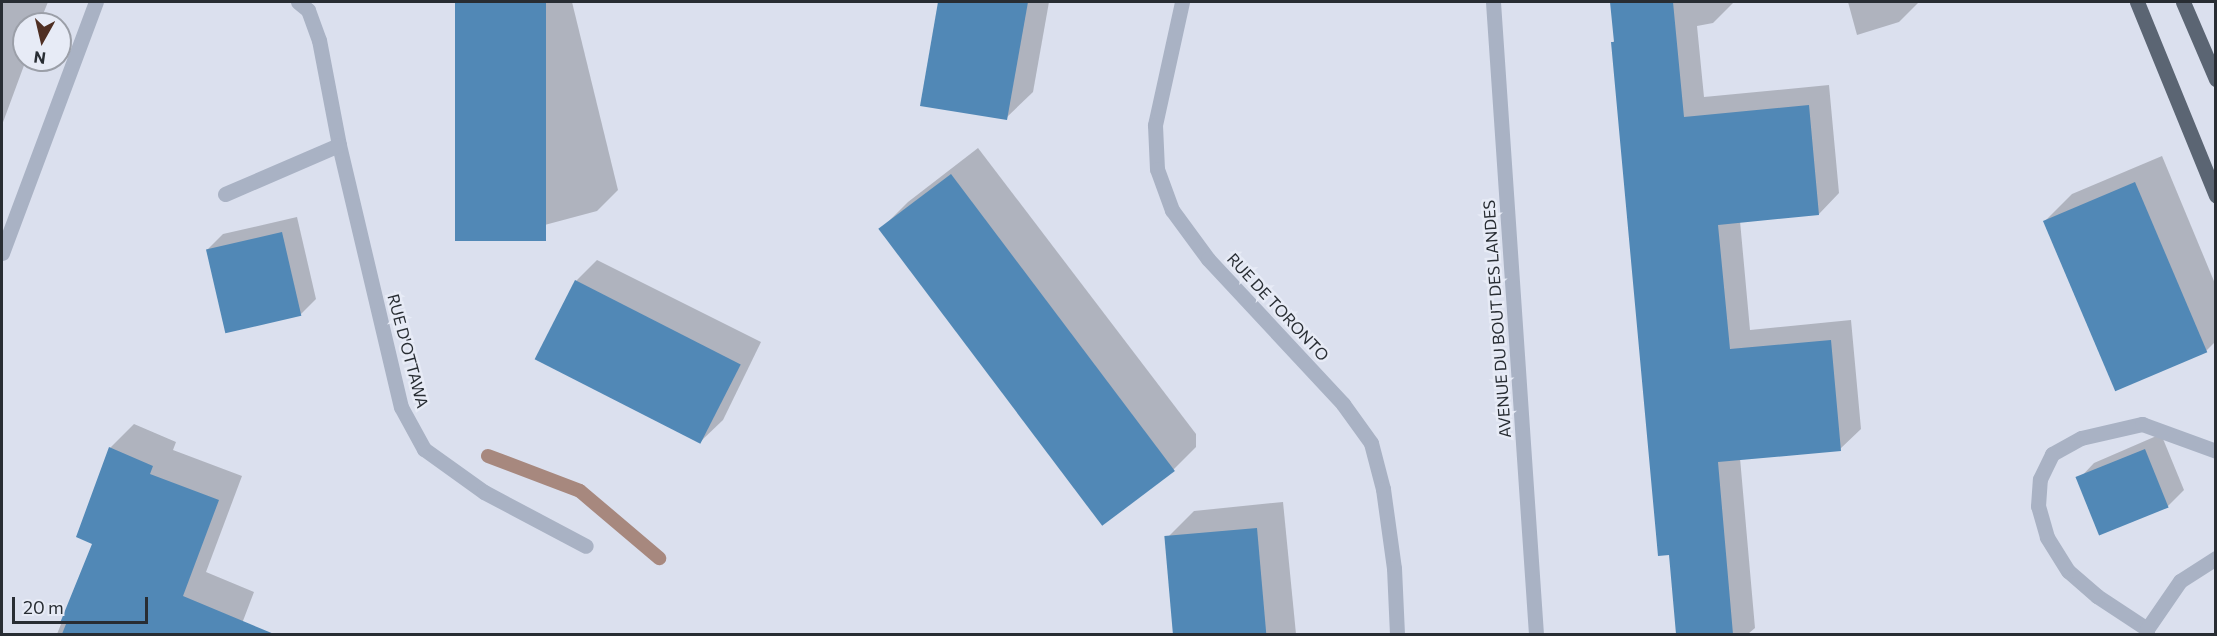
<!DOCTYPE html>
<style>
body{margin:0}
#map{position:relative;width:2217px;height:636px;overflow:hidden;background:#dbe0ee;font-family:Commissioner,sans-serif}
div>[style]{position:absolute}
.shadow>*{inset:0;background:#0003}
.stream>*{height:14px;margin:-7px;padding:0 7px;transform-origin:7px;border-radius:7px;background:#a7887e}
.building>*{inset:0;background:#5188b6;transform-origin:0 0}
.service>*{height:15px;margin:-7.5px;padding:0 7.5px;transform-origin:7.5px;border-radius:7.5px;background:#a9b2c4}
.minor>*{height:15px;margin:-7.5px;padding:0 7.5px;transform-origin:7.5px;border-radius:7.5px;background:#a9b2c4}
.tertiary>*{height:15px;margin:-7.5px;padding:0 7.5px;transform-origin:7.5px;border-radius:7.5px;background:#a9b2c4}
.primary>*{height:15px;margin:-7.5px;padding:0 7.5px;transform-origin:7.5px;border-radius:7.5px;background:#5b6573}
span{translate:-50% -50%;white-space:nowrap;text-align:center;line-height:1.15;-webkit-text-stroke:5px #e7ebf6;paint-order:stroke}
.street-label{font-size:16px;color:#282d33}
.frame{position:absolute;inset:0;border:3px solid #282d33;pointer-events:none}
.north{position:absolute;left:12px;top:12px;width:60px;height:60px;box-sizing:border-box;background:#e7ebf6;border:2px solid #9b9fa8;border-radius:50%;rotate:188deg;font-size:16px;font-weight:700;line-height:24px;text-align:center;color:#282d33}
.north::after{content:'';display:block;margin:auto;width:21px;height:27px;background:#4f2f23;clip-path:polygon(50% 0,100% 100%,50% 72%,0 100%)}
.scale{position:absolute;left:12px;top:597px;width:136px;height:27px;box-sizing:border-box;border:3px solid #282d33;border-top:0;padding-left:8px;font-size:18px;line-height:21px;white-space:nowrap;color:#282d33;-webkit-text-stroke:4px #e7ebf6;paint-order:stroke}
</style>
<div id="map">
<div class="shadow">
<div style="clip-path:polygon(2px 2px,48px 2px,39px 24px,24px 24px,26px 60px,2px 125px)"></div>
<div style="clip-path:polygon(457px 2px,572px 2px,618px 190px,597px 211px,511px 234px)"></div>
<div style="clip-path:polygon(940px 2px,1049px 2px,1033px 92px,1006px 118px,922px 104px)"></div>
<div style="clip-path:polygon(1611px 2px,1734px 2px,1713px 23px,1697px 26px,1704px 97px,1829px 85px,1839px 193px,1819px 214px,1740px 221px,1750px 330px,1851px 320px,1861px 429px,1840px 449px,1740px 458px,1755px 628px,1748px 634px,1677px 634px,1671px 553px,1612px 43px,1615px 40px)"></div>
<div style="clip-path:polygon(1848px 2px,1919px 2px,1899px 22px,1857px 35px)"></div>
<div style="clip-path:polygon(978px 148px,1196px 434px,1196px 447px,1169px 474px,881px 229px,908px 202px)"></div>
<div style="clip-path:polygon(2162px 156px,2216px 286px,2216px 341px,2205px 352px,2045px 221px,2072px 194px)"></div>
<div style="clip-path:polygon(297px 217px,316px 299px,300px 315px,207px 250px,223px 234px)"></div>
<div style="clip-path:polygon(597px 260px,761px 342px,723px 420px,701px 441px,576px 281px)"></div>
<div style="clip-path:polygon(134px 424px,176px 442px,173px 450px,242px 476px,206px 572px,254px 592px,238px 634px,57px 634px,94px 543px,110px 448px)"></div>
<div style="clip-path:polygon(2161px 434px,2184px 490px,2168px 506px,2078px 480px,2094px 463px)"></div>
<div style="clip-path:polygon(1283px 502px,1296px 634px,1177px 634px,1167px 538px,1194px 511px)"></div>
</div>
<div class="stream">
<div style="left:488px;top:456px;width:98px;rotate:20.8deg"></div>
<div style="left:580px;top:491px;width:104px;rotate:40.3deg"></div>
</div>
<div class="building">
<div style="left:455px;top:2px;width:91px;height:239px"></div>
<div style="clip-path:polygon(938px 2px,1028px 2px,1007px 120px,920px 106px)"></div>
<div style="clip-path:polygon(1610px 2px,1673px 2px,1684px 117px,1809px 105px,1819px 215px,1718px 225px,1730px 349px,1831px 340px,1841px 451px,1718px 462px,1733px 634px,1676px 634px,1669px 555px,1658px 556px,1611px 42px,1614px 42px)"></div>
<div style="left:951px;top:174px;width:372px;height:91px;rotate:53deg"></div>
<div style="left:2135px;top:182px;width:185px;height:100px;rotate:67deg"></div>
<div style="left:282px;top:232px;width:86px;height:78px;rotate:77deg"></div>
<div style="left:575px;top:280px;width:186px;height:89px;rotate:27deg"></div>
<div style="clip-path:polygon(109px 447px,153px 466px,150px 474px,219px 500px,183px 596px,274px 634px,62px 634px,66px 624px,60px 623px,92px 544px,76px 537px)"></div>
<div style="left:2145px;top:449px;width:63px;height:75px;rotate:68deg"></div>
<div style="left:1257px;top:528px;width:106px;height:93px;rotate:85deg"></div>
</div>
<div class="service">
<div style="left:2147px;top:629px;width:60px;rotate:-146.6deg"></div>
<div style="left:2097px;top:596px;width:38px;rotate:-139deg"></div>
<div style="left:2068px;top:571px;width:40px;rotate:-122deg"></div>
<div style="left:2047px;top:537px;width:32px;rotate:-106deg"></div>
<div style="left:2038px;top:506px;width:27px;rotate:-86deg"></div>
<div style="left:2040px;top:479px;width:28px;rotate:-64deg"></div>
<div style="left:2052px;top:454px;width:33px;rotate:-29deg"></div>
<div style="left:2081px;top:438px;width:63px;rotate:-12.9deg"></div>
<div style="left:2142px;top:424px;width:79px;rotate:20deg"></div>
<div style="left:2147px;top:634px;width:5px;rotate:-90deg"></div>
<div style="left:2147px;top:629px;width:58px;rotate:-55.5deg"></div>
<div style="left:2180px;top:581px;width:43px;rotate:-32.6deg"></div>
</div>
<div class="minor">
<div style="left:298px;top:2px;width:13px;rotate:39deg"></div>
<div style="left:308px;top:10px;width:32px;rotate:70deg"></div>
<div style="left:319px;top:40px;width:107px;rotate:79.2deg"></div>
<div style="left:339px;top:145px;width:269px;rotate:76.7deg"></div>
<div style="left:401px;top:407px;width:48px;rotate:61.3deg"></div>
<div style="left:424px;top:449px;width:74px;rotate:35.6deg"></div>
<div style="left:484px;top:492px;width:115px;rotate:27.9deg"></div>
<div style="left:1182px;top:2px;width:126px;rotate:102.4deg"></div>
<div style="left:1155px;top:125px;width:44px;rotate:87.4deg"></div>
<div style="left:1157px;top:169px;width:44px;rotate:69.9deg"></div>
<div style="left:1172px;top:210px;width:61px;rotate:53.7deg"></div>
<div style="left:1208px;top:259px;width:198px;rotate:47deg"></div>
<div style="left:1343px;top:404px;width:48px;rotate:54.3deg"></div>
<div style="left:1371px;top:443px;width:48px;rotate:75.4deg"></div>
<div style="left:1383px;top:489px;width:80px;rotate:82.1deg"></div>
<div style="left:1394px;top:568px;width:66px;rotate:87.4deg"></div>
<div style="left:225px;top:194px;width:124px;rotate:-23.3deg"></div>
</div>
<div class="tertiary">
<div style="left:1493px;top:2px;width:633px;rotate:86.11deg"></div>
<div style="left:2px;top:253px;width:268px;rotate:-69.5deg"></div>
</div>
<div class="primary">
<div style="left:2137px;top:2px;width:209px;rotate:67.8deg"></div>
<div style="left:2183px;top:2px;width:84px;rotate:66.8deg"></div>
</div>
<div class="street-label">
<span style="left:1278px;top:307px;rotate:47deg">RUE DE TORONTO</span>
<span style="left:1497px;top:319px;rotate:-94deg">AVENUE DU BOUT DES LANDES</span>
<span style="left:408px;top:351px;rotate:75deg">RUE D'OTTAWA</span>
</div>
<div class="frame"></div>
<div class="north">N</div>
<div class="scale">20 m</div>
</div>
